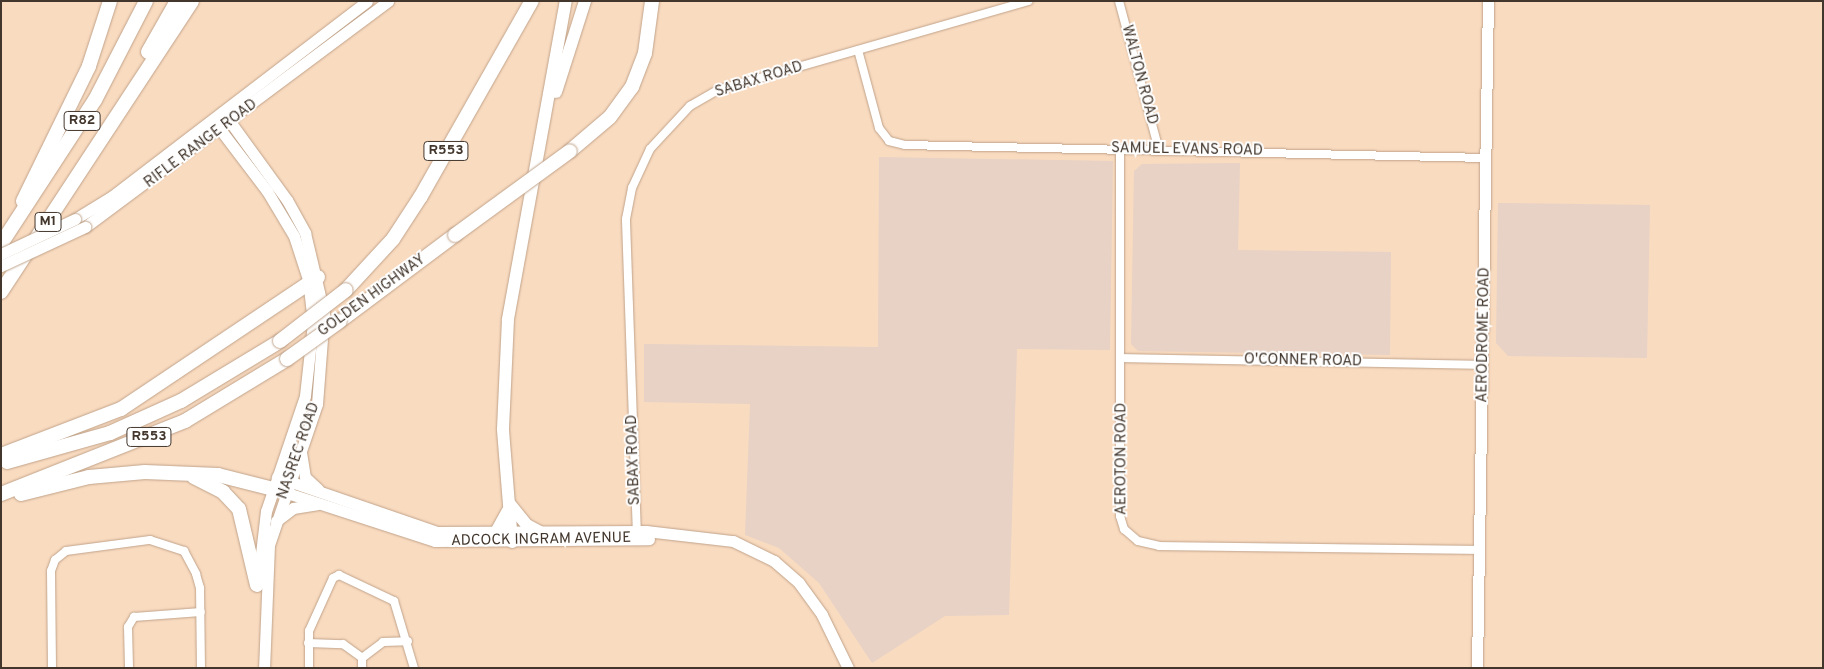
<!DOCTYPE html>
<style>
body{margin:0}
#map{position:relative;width:1824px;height:669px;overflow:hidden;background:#f9dbc0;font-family:Overpass,sans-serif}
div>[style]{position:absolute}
.industrial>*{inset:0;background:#e7d2c5}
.roads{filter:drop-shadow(0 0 1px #c0a38a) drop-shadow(0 0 1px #c0a38a)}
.street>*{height:8px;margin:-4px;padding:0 4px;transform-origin:4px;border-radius:4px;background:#fff}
.secondary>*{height:11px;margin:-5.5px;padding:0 5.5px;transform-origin:5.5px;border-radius:5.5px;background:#fff}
.primary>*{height:12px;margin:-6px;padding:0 6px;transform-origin:6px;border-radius:6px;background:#fff}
.highway>*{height:14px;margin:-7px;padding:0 7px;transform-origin:7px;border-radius:7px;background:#fff}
.bridges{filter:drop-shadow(0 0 1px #c0a38a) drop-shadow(0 0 1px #c0a38a)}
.secondary-bridge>*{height:11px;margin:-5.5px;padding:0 5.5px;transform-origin:5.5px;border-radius:5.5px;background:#fff}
.highway-bridge>*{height:14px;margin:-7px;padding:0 7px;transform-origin:7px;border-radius:7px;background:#fff}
span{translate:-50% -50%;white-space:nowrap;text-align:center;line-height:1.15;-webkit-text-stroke:4px #fff;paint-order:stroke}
.shield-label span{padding:1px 4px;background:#fff;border:1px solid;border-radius:4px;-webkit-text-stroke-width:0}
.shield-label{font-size:14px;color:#43372d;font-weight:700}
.street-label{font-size:15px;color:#43372d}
.frame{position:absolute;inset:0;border:2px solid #43372d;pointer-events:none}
</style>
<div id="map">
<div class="industrial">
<div style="clip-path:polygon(879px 157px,1113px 161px,1110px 350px,1017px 349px,1009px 615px,945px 616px,872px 663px,819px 583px,779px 548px,745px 535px,750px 404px,644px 402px,644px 344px,878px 347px)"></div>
<div style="clip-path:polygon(1240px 163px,1238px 250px,1391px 252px,1390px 355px,1138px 351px,1131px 344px,1134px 171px,1142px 164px)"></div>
<div style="clip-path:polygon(1498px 203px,1650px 205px,1647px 358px,1508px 356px,1496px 343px)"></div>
</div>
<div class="roads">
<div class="street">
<div style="left:1119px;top:1px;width:154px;rotate:75deg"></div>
<div style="left:858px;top:50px;width:81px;rotate:74.9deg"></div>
<div style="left:879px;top:128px;width:16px;rotate:52deg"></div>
<div style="left:889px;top:141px;width:16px;rotate:14deg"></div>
<div style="left:905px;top:145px;width:581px;rotate:1.28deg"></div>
<div style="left:1120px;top:149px;width:367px;rotate:90deg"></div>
<div style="left:1120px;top:516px;width:14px;rotate:73deg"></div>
<div style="left:1124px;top:529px;width:18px;rotate:41deg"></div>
<div style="left:1138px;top:541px;width:22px;rotate:13deg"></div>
<div style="left:1159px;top:546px;width:321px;rotate:0.7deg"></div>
<div style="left:1122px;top:358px;width:362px;rotate:1.1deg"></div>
<div style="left:637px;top:536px;width:317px;rotate:-92deg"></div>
<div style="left:626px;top:219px;width:32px;rotate:-79deg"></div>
<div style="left:632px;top:188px;width:43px;rotate:-65.2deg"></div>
<div style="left:650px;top:149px;width:59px;rotate:-47.1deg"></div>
<div style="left:690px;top:106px;width:32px;rotate:-30deg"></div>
<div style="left:718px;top:90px;width:323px;rotate:-16deg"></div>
<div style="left:308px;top:643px;width:35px;rotate:2deg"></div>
<div style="left:343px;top:644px;width:24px;rotate:36deg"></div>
<div style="left:362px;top:658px;width:26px;rotate:-37deg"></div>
<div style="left:383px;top:642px;width:25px;rotate:-2deg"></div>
<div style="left:362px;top:658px;width:10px;rotate:90deg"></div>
<div style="left:52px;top:668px;width:97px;rotate:-90.6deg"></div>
<div style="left:51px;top:571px;width:12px;rotate:-70deg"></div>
<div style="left:55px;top:560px;width:14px;rotate:-39deg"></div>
<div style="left:66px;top:551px;width:85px;rotate:-7.5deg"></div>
<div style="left:150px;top:540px;width:36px;rotate:18deg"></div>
<div style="left:184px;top:551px;width:26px;rotate:62deg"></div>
<div style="left:196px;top:574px;width:15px;rotate:74deg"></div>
<div style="left:200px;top:588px;width:80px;rotate:89.3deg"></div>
<div style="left:129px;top:668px;width:41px;rotate:-91.4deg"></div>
<div style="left:128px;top:627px;width:12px;rotate:-59deg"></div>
<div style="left:134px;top:617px;width:67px;rotate:-4.3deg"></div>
<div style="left:309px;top:668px;width:37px;rotate:-90deg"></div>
<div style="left:309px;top:631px;width:58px;rotate:-65.6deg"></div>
<div style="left:333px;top:578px;width:7px;rotate:-27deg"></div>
<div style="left:339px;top:575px;width:61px;rotate:25.3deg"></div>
<div style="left:394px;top:601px;width:70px;rotate:73.4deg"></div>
</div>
<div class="secondary">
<div style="left:223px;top:112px;width:109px;rotate:54deg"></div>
<div style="left:287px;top:200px;width:38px;rotate:61deg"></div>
<div style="left:305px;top:233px;width:82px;rotate:76.6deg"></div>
<div style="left:324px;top:313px;width:91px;rotate:94.4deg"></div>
<div style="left:317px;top:404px;width:149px;rotate:108.8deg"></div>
<div style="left:269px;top:545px;width:123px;rotate:92.3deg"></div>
<div style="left:213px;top:120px;width:89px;rotate:52.7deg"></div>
<div style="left:267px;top:191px;width:52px;rotate:59deg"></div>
<div style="left:294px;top:236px;width:45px;rotate:72deg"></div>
<div style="left:308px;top:279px;width:44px;rotate:83.5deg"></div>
<div style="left:313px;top:323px;width:73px;rotate:96.3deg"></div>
<div style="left:305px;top:396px;width:121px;rotate:108.7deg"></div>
<div style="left:266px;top:511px;width:68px;rotate:96.7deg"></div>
<div style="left:75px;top:219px;width:42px;rotate:-31.4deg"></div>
<div style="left:111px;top:197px;width:322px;rotate:-37.4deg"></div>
<div style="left:85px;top:227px;width:378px;rotate:-36.7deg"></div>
<div style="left:301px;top:452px;width:25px;rotate:81deg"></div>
<div style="left:305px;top:477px;width:18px;rotate:43deg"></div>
<div style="left:277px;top:477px;width:169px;rotate:19deg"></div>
<div style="left:437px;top:532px;width:209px;rotate:-0.3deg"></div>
<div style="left:646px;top:531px;width:88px;rotate:6.6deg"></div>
<div style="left:733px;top:541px;width:46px;rotate:26deg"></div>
<div style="left:774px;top:561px;width:33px;rotate:41deg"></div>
<div style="left:799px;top:583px;width:39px;rotate:54deg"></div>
<div style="left:822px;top:615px;width:59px;rotate:63.9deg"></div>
<div style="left:278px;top:490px;width:165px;rotate:18deg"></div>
<div style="left:435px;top:541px;width:214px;rotate:-0.5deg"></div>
<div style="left:276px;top:521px;width:21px;rotate:-37deg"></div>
<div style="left:293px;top:508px;width:24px;rotate:-9deg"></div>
<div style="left:1477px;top:668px;width:667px;rotate:-89.06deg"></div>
</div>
<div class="primary">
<div style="left:556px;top:92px;width:96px;rotate:-72.3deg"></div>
<div style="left:509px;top:503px;width:28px;rotate:51deg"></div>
<div style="left:527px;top:525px;width:17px;rotate:28deg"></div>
<div style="left:495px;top:534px;width:26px;rotate:-61deg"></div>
<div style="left:512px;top:542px;width:113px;rotate:-94.6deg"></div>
<div style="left:503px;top:429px;width:110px;rotate:-87.4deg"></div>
<div style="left:508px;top:319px;width:323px;rotate:-79.7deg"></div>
</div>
<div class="highway">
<div style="left:148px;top:52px;width:59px;rotate:-60.4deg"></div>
<div style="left:570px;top:151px;width:52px;rotate:-40.4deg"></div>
<div style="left:610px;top:117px;width:37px;rotate:-54deg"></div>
<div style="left:632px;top:87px;width:36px;rotate:-69deg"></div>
<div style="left:645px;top:53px;width:52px;rotate:-82.3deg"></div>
<div style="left:23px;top:201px;width:150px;rotate:-63.9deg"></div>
<div style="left:89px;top:66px;width:68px;rotate:-72.1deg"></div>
<div style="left:1px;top:244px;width:172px;rotate:-56.9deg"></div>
<div style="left:95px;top:100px;width:111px;rotate:-62.7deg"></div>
<div style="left:346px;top:290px;width:69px;rotate:-47.3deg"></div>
<div style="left:393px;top:239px;width:51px;rotate:-56.9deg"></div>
<div style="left:421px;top:196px;width:224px;rotate:-60.4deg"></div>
<div style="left:1px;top:292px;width:348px;rotate:-56.7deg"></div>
<div style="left:340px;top:321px;width:144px;rotate:-36.8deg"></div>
<div style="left:1px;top:455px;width:129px;rotate:-21deg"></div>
<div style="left:121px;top:409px;width:237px;rotate:-33.8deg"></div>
<div style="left:7px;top:462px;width:107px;rotate:-15.7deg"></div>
<div style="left:110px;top:433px;width:78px;rotate:-24.3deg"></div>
<div style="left:181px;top:401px;width:116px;rotate:-31.2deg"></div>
<div style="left:194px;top:477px;width:33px;rotate:27deg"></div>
<div style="left:223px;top:492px;width:23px;rotate:47deg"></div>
<div style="left:239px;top:509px;width:78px;rotate:76.7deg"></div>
<div style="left:1px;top:494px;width:198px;rotate:-21.6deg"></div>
<div style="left:185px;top:421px;width:119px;rotate:-31.3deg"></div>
<div style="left:21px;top:494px;width:70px;rotate:-14deg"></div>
<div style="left:89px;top:477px;width:56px;rotate:-5.1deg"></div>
<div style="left:145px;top:472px;width:73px;rotate:2.4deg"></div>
<div style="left:218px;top:475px;width:57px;rotate:14.3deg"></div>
</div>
</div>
<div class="bridges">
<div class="secondary-bridge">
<div style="left:1px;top:254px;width:82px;rotate:-25.3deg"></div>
<div style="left:1px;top:266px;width:93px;rotate:-24.9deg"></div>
</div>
<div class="highway-bridge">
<div style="left:455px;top:235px;width:142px;rotate:-36.1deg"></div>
<div style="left:280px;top:341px;width:83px;rotate:-37.7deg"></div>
<div style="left:287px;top:359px;width:65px;rotate:-35.6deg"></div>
</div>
</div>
<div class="shield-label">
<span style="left:82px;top:121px">R82</span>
<span style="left:446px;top:151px">R553</span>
<span style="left:48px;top:222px">M1</span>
<span style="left:149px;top:437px">R553</span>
</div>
<div class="street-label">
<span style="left:1139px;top:75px;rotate:75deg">WALTON ROAD</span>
<span style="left:759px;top:80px;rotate:-17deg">SABAX ROAD</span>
<span style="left:201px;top:144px;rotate:-37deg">RIFLE RANGE ROAD</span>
<span style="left:1187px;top:150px;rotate:1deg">SAMUEL EVANS ROAD</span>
<span style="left:372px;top:296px;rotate:-36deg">GOLDEN HIGHWAY</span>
<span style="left:1484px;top:335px;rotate:-89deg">AERODROME ROAD</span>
<span style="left:1303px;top:361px;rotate:1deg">O'CONNER ROAD</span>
<span style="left:299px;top:451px;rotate:-71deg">NASREC ROAD</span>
<span style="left:1122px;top:459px;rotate:-90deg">AEROTON ROAD</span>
<span style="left:634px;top:460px;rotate:-92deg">SABAX ROAD</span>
<span style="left:541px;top:540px;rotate:-1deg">ADCOCK INGRAM AVENUE</span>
</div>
<div class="frame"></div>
</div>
